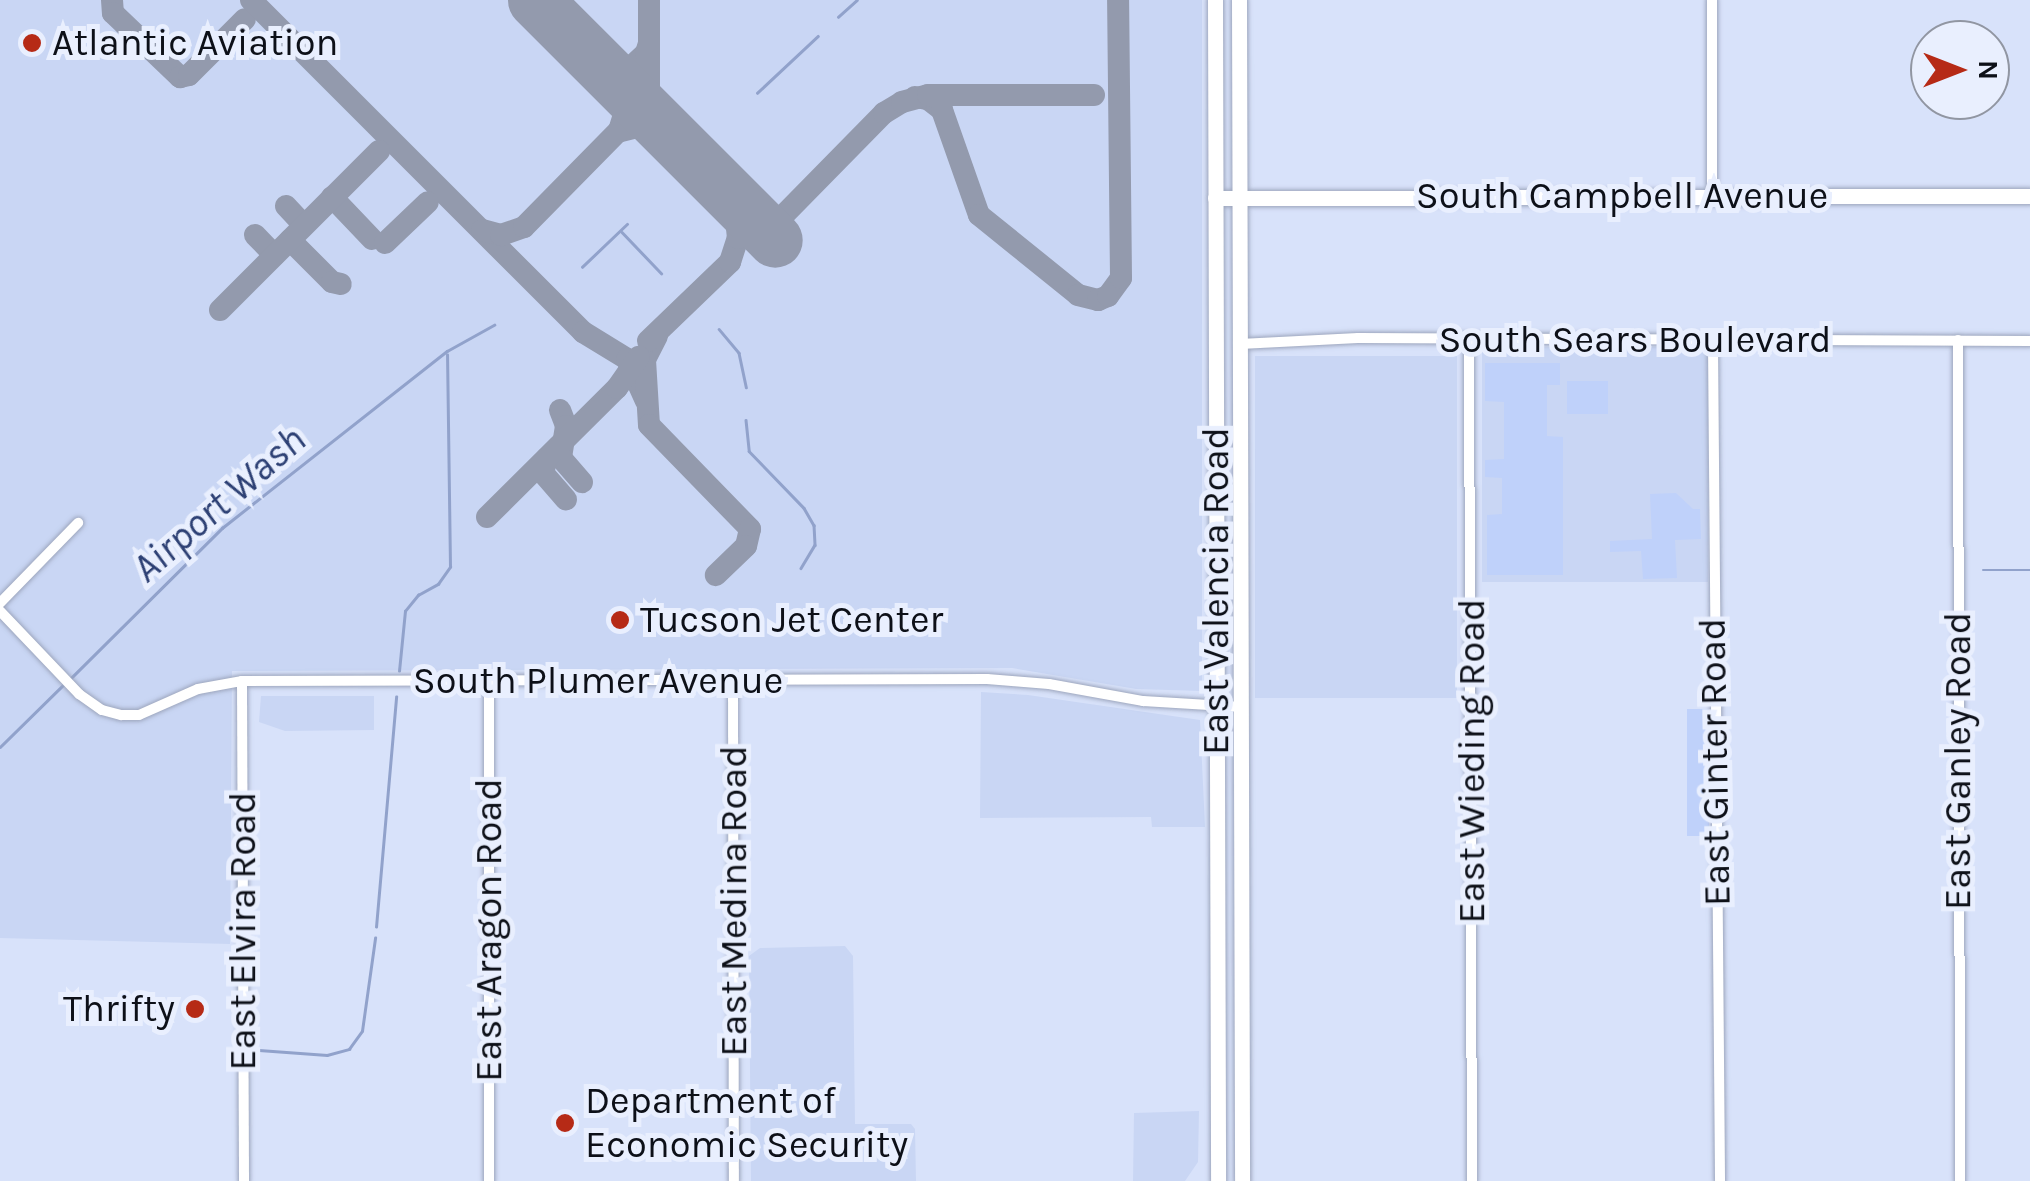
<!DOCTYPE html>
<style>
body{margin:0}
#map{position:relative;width:2030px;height:1181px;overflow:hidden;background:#d8e2fa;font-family:Karla,sans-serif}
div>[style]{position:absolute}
.built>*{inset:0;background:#c9d6f4;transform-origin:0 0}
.green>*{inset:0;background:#bfd1fa;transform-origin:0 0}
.stream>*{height:2.5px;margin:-1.25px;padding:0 1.25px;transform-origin:1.25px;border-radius:1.25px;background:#91a2cb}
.taxiway>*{height:22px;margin:-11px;padding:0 11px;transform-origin:11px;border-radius:11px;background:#939aad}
.runway>*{height:55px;margin:-27.5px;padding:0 27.5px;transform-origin:27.5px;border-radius:27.5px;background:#939aad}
.roads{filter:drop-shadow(0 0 2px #9da6bd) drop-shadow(0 0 2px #9da6bd)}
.street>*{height:10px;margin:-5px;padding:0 5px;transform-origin:5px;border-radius:5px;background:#fff}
.primary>*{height:15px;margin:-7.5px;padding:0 7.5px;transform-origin:7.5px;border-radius:7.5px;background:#fff}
.dots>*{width:28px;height:28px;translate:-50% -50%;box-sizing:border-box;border:5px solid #e9effe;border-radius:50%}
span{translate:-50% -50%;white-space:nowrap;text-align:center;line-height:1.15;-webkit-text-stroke:10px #e9effe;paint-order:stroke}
.poi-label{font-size:38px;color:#0d1018}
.left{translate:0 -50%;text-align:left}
.right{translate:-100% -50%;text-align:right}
.street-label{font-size:38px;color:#0d1018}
.water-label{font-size:40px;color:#2d4074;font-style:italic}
.north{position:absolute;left:1910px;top:20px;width:100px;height:100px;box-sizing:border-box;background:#e9effe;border:2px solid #9196a2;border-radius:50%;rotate:90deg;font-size:28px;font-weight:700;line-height:40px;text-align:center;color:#0d1018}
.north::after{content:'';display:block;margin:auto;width:35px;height:45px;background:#b62a16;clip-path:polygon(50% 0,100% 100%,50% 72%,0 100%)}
</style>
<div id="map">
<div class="built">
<div style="clip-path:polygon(0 0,1202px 0,1202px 691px,1136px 689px,1012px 668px,232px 671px,230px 944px,0 938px)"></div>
<div style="left:1708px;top:347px;width:235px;height:226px;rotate:90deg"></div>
<div style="left:1255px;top:356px;width:202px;height:342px"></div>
<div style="clip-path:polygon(981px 692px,1028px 695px,1200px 720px,1205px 827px,1152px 827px,1151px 817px,980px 818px)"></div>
<div style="clip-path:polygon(261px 696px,374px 696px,374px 730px,285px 731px,259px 722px)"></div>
<div style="clip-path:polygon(845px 946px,853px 956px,855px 1124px,911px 1124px,915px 1129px,916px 1181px,751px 1181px,749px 956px,760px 948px)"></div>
<div style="clip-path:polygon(1199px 1111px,1198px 1162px,1185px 1181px,1133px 1181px,1134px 1113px)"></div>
</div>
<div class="green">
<div style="clip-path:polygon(1485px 363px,1560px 363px,1560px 385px,1547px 385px,1547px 436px,1563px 437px,1563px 575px,1487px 575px,1487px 515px,1502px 514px,1502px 478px,1485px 477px,1485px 460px,1504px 459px,1504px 402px,1485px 401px)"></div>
<div style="left:1567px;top:381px;width:41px;height:33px"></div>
<div style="clip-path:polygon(1676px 493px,1693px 509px,1700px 509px,1701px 539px,1675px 540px,1677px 578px,1643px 579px,1641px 551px,1610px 552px,1610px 541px,1652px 539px,1650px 494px)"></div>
<div style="left:1687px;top:709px;width:22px;height:127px"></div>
</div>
<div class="stream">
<div style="left:838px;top:17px;width:25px;rotate:-42deg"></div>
<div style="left:757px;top:93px;width:83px;rotate:-43.1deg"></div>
<div style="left:622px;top:232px;width:57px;rotate:46.4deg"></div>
<div style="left:582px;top:267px;width:62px;rotate:-43.7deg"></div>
<div style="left:719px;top:329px;width:31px;rotate:50deg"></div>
<div style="left:739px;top:353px;width:35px;rotate:78deg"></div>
<div style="left:746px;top:420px;width:31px;rotate:84deg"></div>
<div style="left:749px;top:451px;width:79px;rotate:46deg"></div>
<div style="left:804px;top:508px;width:20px;rotate:60deg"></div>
<div style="left:814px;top:525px;width:20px;rotate:87deg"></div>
<div style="left:815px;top:545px;width:27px;rotate:121deg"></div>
<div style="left:1983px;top:570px;width:47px"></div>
<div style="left:399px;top:671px;width:60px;rotate:-84.3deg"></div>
<div style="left:405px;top:611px;width:21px;rotate:-51deg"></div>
<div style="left:418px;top:595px;width:23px;rotate:-29deg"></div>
<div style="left:438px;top:584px;width:21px;rotate:-55deg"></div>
<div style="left:450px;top:567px;width:212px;rotate:-90.8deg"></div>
<div style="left:69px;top:680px;width:216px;rotate:-44.8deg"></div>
<div style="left:222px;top:528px;width:286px;rotate:-38.2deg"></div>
<div style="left:447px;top:351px;width:54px;rotate:-29deg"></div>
<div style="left:0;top:747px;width:88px;rotate:-44.5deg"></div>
<div style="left:376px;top:927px;width:231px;rotate:-85deg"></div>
<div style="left:259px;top:1050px;width:68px;rotate:4.2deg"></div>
<div style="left:327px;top:1055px;width:23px;rotate:-15deg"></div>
<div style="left:349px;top:1049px;width:22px;rotate:-54deg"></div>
<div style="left:362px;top:1031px;width:94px;rotate:-82deg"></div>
</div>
<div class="taxiway">
<div style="left:112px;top:0;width:13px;rotate:86deg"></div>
<div style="left:113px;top:13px;width:93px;rotate:43.7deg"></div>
<div style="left:180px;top:77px;width:9px;rotate:-13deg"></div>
<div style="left:189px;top:75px;width:79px;rotate:-45deg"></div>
<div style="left:251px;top:0;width:470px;rotate:45deg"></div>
<div style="left:583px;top:332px;width:52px;rotate:31.5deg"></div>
<div style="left:627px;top:359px;width:46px;rotate:65.7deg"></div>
<div style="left:597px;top:62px;width:17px;rotate:25deg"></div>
<div style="left:612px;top:69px;width:20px;rotate:-9deg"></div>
<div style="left:632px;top:66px;width:19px;rotate:-43deg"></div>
<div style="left:646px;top:53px;width:10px;rotate:-73deg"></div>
<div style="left:618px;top:83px;width:26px;rotate:72deg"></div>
<div style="left:626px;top:108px;width:24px;rotate:107deg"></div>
<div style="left:915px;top:97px;width:13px;rotate:9deg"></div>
<div style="left:928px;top:99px;width:18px;rotate:38deg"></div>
<div style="left:942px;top:110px;width:111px;rotate:70.6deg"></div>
<div style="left:979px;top:215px;width:127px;rotate:38.9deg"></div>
<div style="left:1078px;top:295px;width:21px;rotate:14deg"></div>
<div style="left:1098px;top:300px;width:11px;rotate:-22deg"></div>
<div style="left:1108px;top:296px;width:22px;rotate:-54deg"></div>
<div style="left:1121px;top:278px;width:278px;rotate:-90.6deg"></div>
<div style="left:621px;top:131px;width:25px;rotate:-14deg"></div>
<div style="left:645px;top:125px;width:21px;rotate:14deg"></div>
<div style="left:332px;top:197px;width:58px;rotate:46.4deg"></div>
<div style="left:286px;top:206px;width:26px;rotate:47deg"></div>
<div style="left:482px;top:230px;width:20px;rotate:15deg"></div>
<div style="left:501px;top:235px;width:24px;rotate:-19deg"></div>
<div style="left:524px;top:227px;width:168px;rotate:-45.5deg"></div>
<div style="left:642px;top:107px;width:17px;rotate:-66deg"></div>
<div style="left:649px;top:91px;width:91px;rotate:-90deg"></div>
<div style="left:767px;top:232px;width:167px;rotate:-45.5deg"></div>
<div style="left:884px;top:113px;width:21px;rotate:-31deg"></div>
<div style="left:902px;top:102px;width:27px;rotate:-15deg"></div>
<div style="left:928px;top:95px;width:166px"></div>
<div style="left:255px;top:235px;width:28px;rotate:46deg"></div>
<div style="left:290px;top:240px;width:59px;rotate:45deg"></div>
<div style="left:332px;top:282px;width:9px;rotate:13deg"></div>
<div style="left:385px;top:243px;width:59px;rotate:-43.6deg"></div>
<div style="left:220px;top:310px;width:225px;rotate:-45deg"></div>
<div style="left:657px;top:336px;width:27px;rotate:117deg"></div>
<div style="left:645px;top:360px;width:65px;rotate:86.5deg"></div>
<div style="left:649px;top:425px;width:145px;rotate:45.8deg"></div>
<div style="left:750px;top:529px;width:17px;rotate:103deg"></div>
<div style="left:746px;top:546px;width:42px;rotate:136deg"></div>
<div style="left:648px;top:341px;width:114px;rotate:-43.9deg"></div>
<div style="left:730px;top:262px;width:25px;rotate:-72deg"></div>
<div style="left:738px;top:238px;width:39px;rotate:-96deg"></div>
<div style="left:560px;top:410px;width:17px;rotate:69deg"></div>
<div style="left:566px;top:426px;width:32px;rotate:99deg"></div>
<div style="left:561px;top:458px;width:32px;rotate:49deg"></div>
<div style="left:547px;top:458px;width:16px;rotate:105deg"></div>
<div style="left:543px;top:473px;width:35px;rotate:49deg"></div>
<div style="left:487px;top:517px;width:183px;rotate:-44.8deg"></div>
<div style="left:617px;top:388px;width:38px;rotate:-55deg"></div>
</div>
<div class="runway">
<div style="left:535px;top:0;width:339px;rotate:45deg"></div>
</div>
<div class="roads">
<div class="street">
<div style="left:1712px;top:0;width:196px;rotate:90deg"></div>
<div style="left:1926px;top:67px;width:4px"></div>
<div style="left:1469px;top:340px;width:841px;rotate:89.8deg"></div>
<div style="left:1958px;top:340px;width:841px;rotate:89.86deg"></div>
<div style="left:1713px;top:343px;width:838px;rotate:89.52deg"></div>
<div style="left:1240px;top:344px;width:118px;rotate:-2.9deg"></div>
<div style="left:1358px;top:338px;width:672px;rotate:0.26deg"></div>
<div style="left:0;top:603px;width:112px;rotate:-45.7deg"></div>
<div style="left:0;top:611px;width:115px;rotate:46.4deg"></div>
<div style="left:79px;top:694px;width:28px;rotate:35deg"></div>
<div style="left:102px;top:710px;width:20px;rotate:15deg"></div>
<div style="left:121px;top:715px;width:18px"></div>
<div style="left:139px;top:715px;width:64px;rotate:-23.8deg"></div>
<div style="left:198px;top:689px;width:45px;rotate:-10.3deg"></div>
<div style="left:242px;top:681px;width:745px;rotate:-0.15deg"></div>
<div style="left:987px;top:679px;width:62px;rotate:4.6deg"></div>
<div style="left:1049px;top:684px;width:96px;rotate:10.3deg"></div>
<div style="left:1143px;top:701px;width:99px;rotate:3.5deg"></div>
<div style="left:489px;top:680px;width:501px;rotate:90deg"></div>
<div style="left:242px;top:681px;width:500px;rotate:89.77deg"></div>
<div style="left:733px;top:682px;width:499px;rotate:89.9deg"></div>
</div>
<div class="primary">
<div style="left:1215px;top:0;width:1181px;rotate:89.85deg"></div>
<div style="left:1239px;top:0;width:1181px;rotate:89.85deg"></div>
<div style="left:1215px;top:198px;width:815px;rotate:-0.14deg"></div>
</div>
</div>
<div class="dots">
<div style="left:32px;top:43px;background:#b62a16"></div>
<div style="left:620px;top:620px;background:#b62a16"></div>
<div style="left:195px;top:1009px;background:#b62a16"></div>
<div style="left:565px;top:1123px;background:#b62a16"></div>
</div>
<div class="poi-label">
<span class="left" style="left:52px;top:43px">Atlantic Aviation</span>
<span class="left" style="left:640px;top:620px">Tucson Jet Center</span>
<span class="right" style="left:175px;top:1009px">Thrifty</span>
<span class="left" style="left:585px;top:1123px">Department of<br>Economic Security</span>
</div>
<div class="street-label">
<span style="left:1622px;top:196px">South Campbell Avenue</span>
<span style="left:1635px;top:340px">South Sears Boulevard</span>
<span style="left:1216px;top:591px;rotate:-90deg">East Valencia Road</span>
<span style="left:598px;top:681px">South Plumer Avenue</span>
<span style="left:1472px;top:761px;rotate:-90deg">East Wieding Road</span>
<span style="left:1958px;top:761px;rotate:-90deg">East Ganley Road</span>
<span style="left:1715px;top:762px;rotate:-91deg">East Ginter Road</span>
<span style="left:734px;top:901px;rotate:-90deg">East Medina Road</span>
<span style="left:489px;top:930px;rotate:-90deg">East Aragon Road</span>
<span style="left:243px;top:931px;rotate:-90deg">East Elvira Road</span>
</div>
<div class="water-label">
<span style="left:219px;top:504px;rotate:-41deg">Airport Wash</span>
</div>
<div class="north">N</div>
</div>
